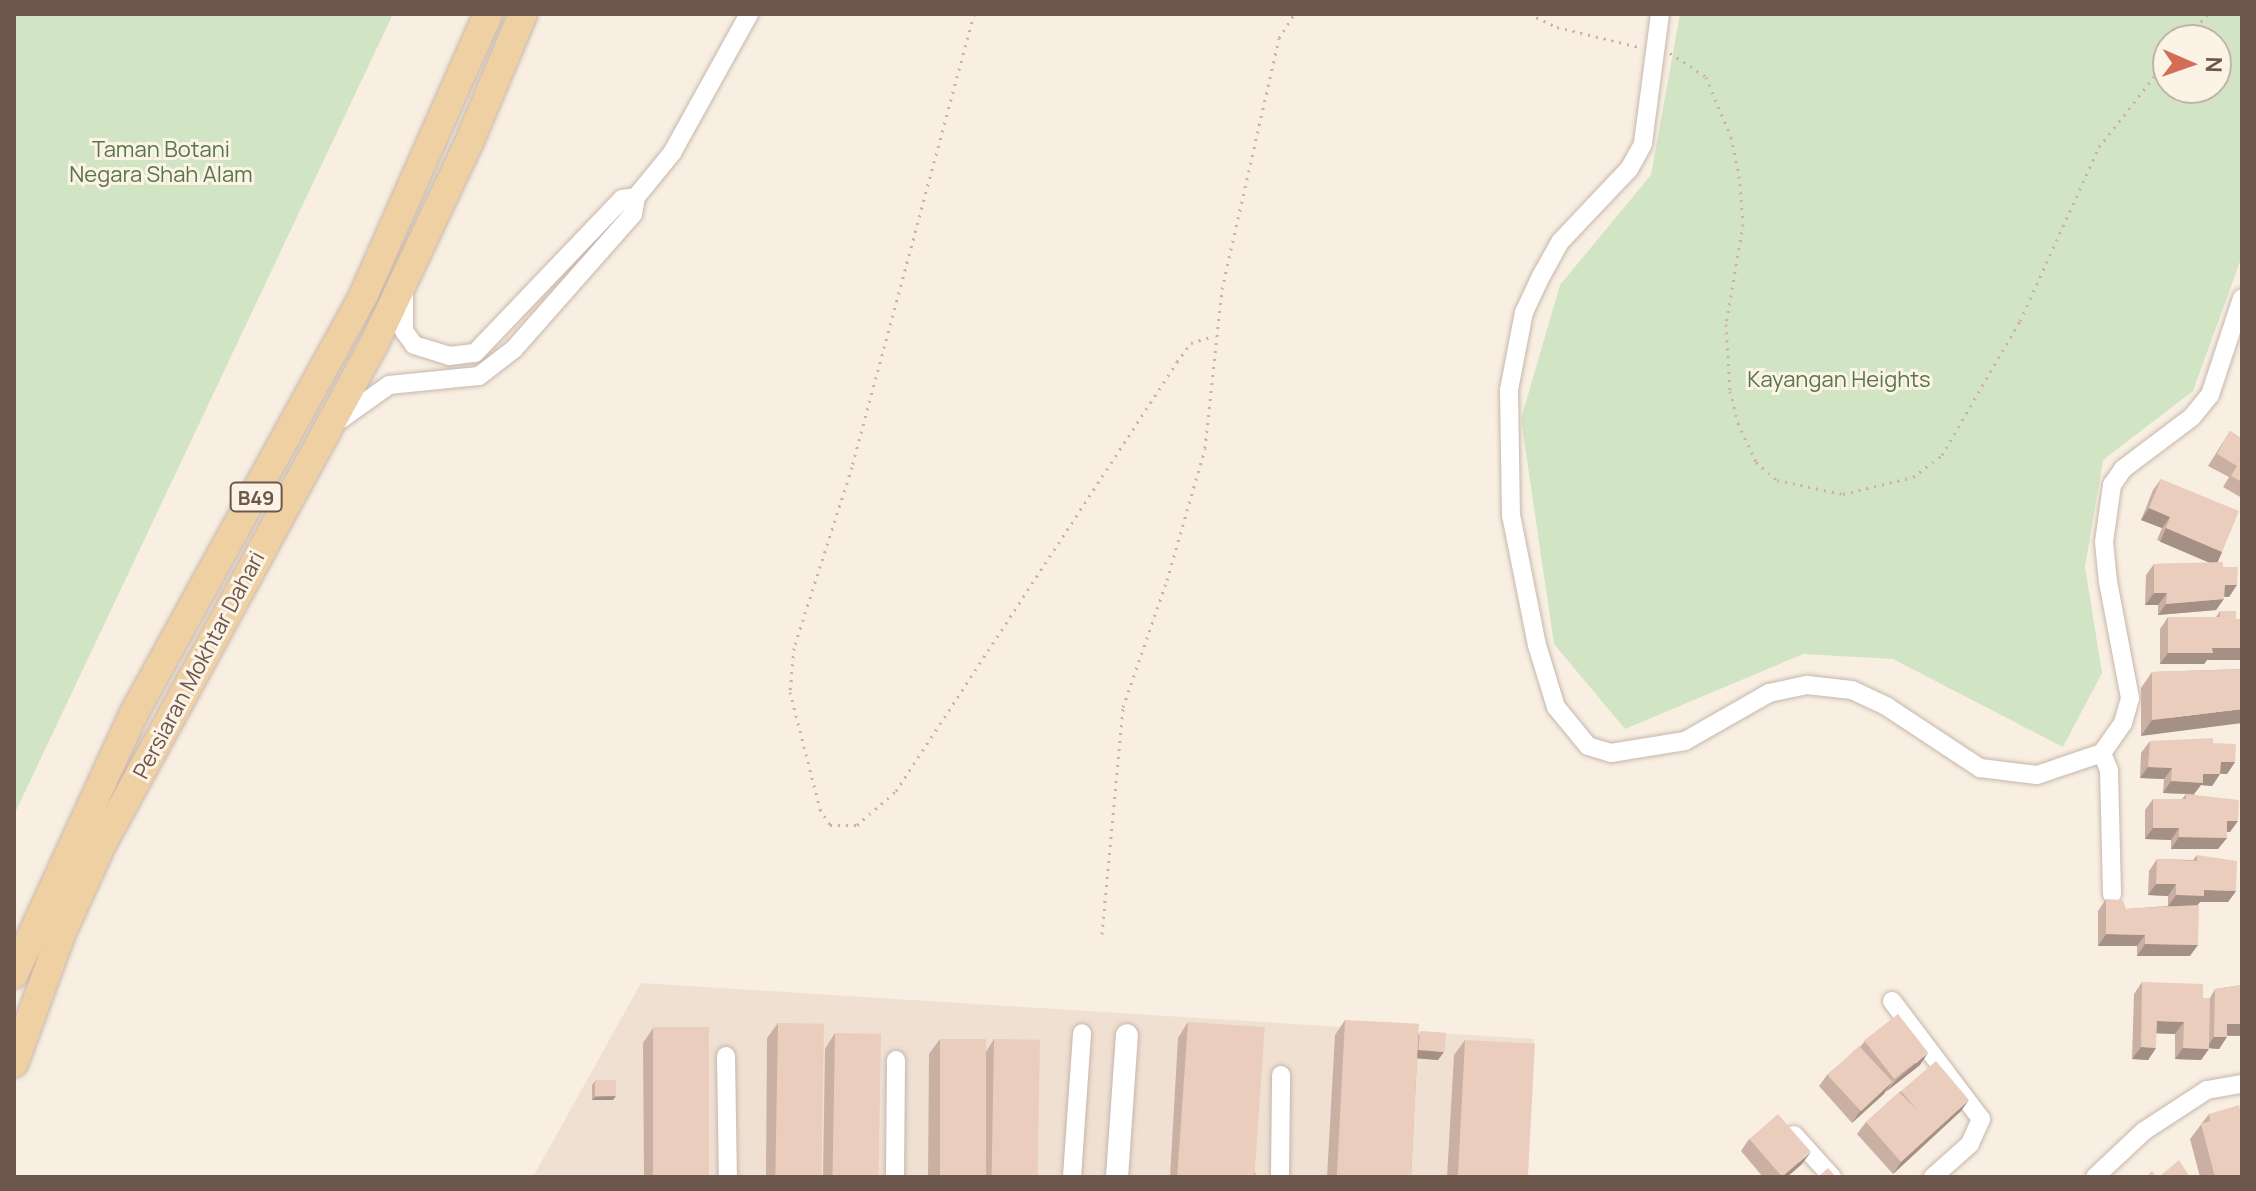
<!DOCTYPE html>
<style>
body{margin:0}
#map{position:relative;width:2256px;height:1191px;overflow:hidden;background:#f8efe2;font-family:Manrope,sans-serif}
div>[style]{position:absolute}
.residential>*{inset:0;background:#efe0d2}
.green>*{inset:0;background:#d1e4c3}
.path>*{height:3px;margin-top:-1.5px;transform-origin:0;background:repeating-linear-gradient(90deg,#ceb1a1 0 2px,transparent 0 8px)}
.roads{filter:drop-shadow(0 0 2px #c7b6ab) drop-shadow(0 0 2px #c7b6ab)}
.minor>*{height:18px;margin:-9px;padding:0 9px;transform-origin:9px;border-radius:9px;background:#fff}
.tertiary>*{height:22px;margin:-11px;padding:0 11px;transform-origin:11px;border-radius:11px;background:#fff}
.primary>*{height:28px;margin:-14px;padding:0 14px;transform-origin:14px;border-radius:14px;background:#efd0a2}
.wall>*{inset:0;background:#c9b0a3}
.shaded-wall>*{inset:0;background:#a49084;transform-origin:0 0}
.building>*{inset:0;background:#eacdbd;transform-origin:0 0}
span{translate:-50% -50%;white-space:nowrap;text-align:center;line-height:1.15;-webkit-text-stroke:6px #fcf3e7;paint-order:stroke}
.shield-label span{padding:2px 6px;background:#fcf3e7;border:2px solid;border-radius:6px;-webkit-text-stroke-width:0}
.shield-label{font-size:20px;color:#6d564c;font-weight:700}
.park-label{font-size:22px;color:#587749}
.street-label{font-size:22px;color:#6d564c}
.frame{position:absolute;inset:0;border:16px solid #6d564c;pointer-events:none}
.north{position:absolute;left:2152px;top:24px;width:80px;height:80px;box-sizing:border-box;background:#fcf3e7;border:2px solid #c3b4a9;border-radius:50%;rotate:92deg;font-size:22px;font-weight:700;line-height:32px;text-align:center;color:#6d564c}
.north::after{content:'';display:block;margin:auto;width:28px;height:36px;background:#d36d56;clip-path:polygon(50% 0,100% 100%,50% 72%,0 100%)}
</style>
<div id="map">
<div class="residential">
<div style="clip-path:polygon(641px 983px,1534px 1039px,1525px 1177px,533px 1177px)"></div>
</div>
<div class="green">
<div style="clip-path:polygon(14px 14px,393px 14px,14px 815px)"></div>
<div style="clip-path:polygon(evenodd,1680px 14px,2242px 14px,2242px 256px,2193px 391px,2103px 460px,2085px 567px,2102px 673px,2063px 747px,1893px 659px,1803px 654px,1625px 729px,1554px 644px,1521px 419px,1560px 285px,1651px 175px,1680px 14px,2168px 40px,2216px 40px,2216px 88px,2168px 88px,2168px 40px)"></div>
</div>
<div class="path">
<div style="left:974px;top:14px;width:469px;rotate:105.1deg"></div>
<div style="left:852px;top:467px;width:190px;rotate:107.8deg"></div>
<div style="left:794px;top:648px;width:44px;rotate:95.2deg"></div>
<div style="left:790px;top:692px;width:121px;rotate:75.6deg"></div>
<div style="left:820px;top:809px;width:19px;rotate:58deg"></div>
<div style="left:830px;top:825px;width:27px"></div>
<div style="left:857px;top:825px;width:52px;rotate:-41.1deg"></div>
<div style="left:896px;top:791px;width:513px;rotate:-56.77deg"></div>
<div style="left:1177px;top:362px;width:24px;rotate:-54deg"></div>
<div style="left:1191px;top:343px;width:24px;rotate:-17deg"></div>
<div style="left:1529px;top:14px;width:31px;rotate:25deg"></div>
<div style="left:1557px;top:27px;width:84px;rotate:13.7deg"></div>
<div style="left:2185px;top:40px;width:35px;rotate:-49deg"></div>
<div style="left:1670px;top:53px;width:43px;rotate:33.7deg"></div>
<div style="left:1706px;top:77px;width:65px;rotate:67.4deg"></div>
<div style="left:1731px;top:137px;width:40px;rotate:78deg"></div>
<div style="left:1739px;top:176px;width:48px;rotate:85.2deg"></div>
<div style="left:1743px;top:224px;width:101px;rotate:99.6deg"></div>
<div style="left:1726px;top:324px;width:67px;rotate:86.6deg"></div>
<div style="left:1730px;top:391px;width:33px;rotate:76deg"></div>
<div style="left:1738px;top:423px;width:43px;rotate:65.2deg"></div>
<div style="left:1756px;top:462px;width:28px;rotate:41deg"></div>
<div style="left:1777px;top:480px;width:67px;rotate:12deg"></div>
<div style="left:1843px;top:494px;width:72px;rotate:-13.7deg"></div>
<div style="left:1913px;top:477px;width:36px;rotate:-37deg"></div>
<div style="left:1942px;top:455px;width:155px;rotate:-59.8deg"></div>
<div style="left:2020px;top:321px;width:191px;rotate:-65.6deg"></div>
<div style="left:2099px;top:147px;width:112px;rotate:-51.9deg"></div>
<div style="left:1102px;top:934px;width:228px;rotate:-84.7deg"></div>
<div style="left:1123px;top:707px;width:134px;rotate:-70.9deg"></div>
<div style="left:1167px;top:580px;width:137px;rotate:-73.9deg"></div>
<div style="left:1205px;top:448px;width:160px;rotate:-83.9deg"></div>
<div style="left:1222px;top:289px;width:257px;rotate:-77.2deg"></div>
<div style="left:1279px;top:38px;width:28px;rotate:-58deg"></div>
</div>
<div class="roads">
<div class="minor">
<div style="left:1660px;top:14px;width:131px;rotate:97.5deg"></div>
<div style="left:1643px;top:144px;width:29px;rotate:119deg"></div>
<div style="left:1629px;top:169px;width:100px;rotate:133.4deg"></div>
<div style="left:1560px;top:242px;width:39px;rotate:119deg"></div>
<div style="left:1541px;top:276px;width:40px;rotate:115deg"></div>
<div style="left:1524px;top:312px;width:79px;rotate:100.9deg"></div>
<div style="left:1509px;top:390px;width:125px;rotate:89.1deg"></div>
<div style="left:1511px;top:515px;width:133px;rotate:78.7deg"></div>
<div style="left:1537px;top:645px;width:65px;rotate:73deg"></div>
<div style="left:1556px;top:707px;width:50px;rotate:50.6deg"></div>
<div style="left:1588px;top:746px;width:24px;rotate:17deg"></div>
<div style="left:1611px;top:753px;width:75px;rotate:-9.2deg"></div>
<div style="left:1685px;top:741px;width:97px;rotate:-29.7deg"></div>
<div style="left:1769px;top:693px;width:39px;rotate:-12deg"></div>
<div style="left:1807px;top:685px;width:45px;rotate:6.3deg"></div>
<div style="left:1852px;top:690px;width:38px;rotate:25deg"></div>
<div style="left:1886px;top:706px;width:113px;rotate:33.4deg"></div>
<div style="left:1980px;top:768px;width:57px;rotate:7deg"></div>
<div style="left:2037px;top:775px;width:69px;rotate:-18.7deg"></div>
<div style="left:2102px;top:753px;width:37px;rotate:-55deg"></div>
<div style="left:2123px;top:723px;width:26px;rotate:-74deg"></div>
<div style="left:2130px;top:698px;width:118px;rotate:-100.7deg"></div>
<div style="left:2108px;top:582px;width:40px;rotate:-95.7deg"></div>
<div style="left:2104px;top:542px;width:58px;rotate:-82deg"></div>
<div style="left:2112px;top:485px;width:19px;rotate:-55deg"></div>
<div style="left:2123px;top:469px;width:86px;rotate:-37deg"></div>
<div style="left:2192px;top:417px;width:28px;rotate:-51deg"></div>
<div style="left:2210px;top:395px;width:102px;rotate:-71.7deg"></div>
<div style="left:404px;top:294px;width:37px;rotate:90deg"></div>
<div style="left:404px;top:331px;width:17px;rotate:54deg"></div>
<div style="left:414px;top:345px;width:37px;rotate:17deg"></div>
<div style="left:449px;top:356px;width:26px;rotate:-7deg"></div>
<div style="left:475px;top:353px;width:213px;rotate:-46.3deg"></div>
<div style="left:622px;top:199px;width:14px;rotate:-8deg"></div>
<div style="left:340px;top:420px;width:60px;rotate:-35.5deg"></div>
<div style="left:389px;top:385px;width:90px;rotate:-5.7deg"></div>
<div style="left:479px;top:376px;width:44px;rotate:-37.6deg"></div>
<div style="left:514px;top:349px;width:180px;rotate:-48.6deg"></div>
<div style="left:633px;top:214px;width:17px;rotate:-80deg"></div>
<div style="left:636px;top:197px;width:57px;rotate:-50.7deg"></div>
<div style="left:672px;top:153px;width:159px;rotate:-61deg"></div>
<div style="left:2102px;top:753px;width:18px;rotate:68deg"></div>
<div style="left:2109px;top:770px;width:124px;rotate:88.6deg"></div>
<div style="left:1892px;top:1001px;width:148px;rotate:53deg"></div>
<div style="left:1981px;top:1119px;width:27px;rotate:114deg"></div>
<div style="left:1970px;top:1144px;width:50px;rotate:138.3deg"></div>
<div style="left:726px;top:1056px;width:121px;rotate:89.1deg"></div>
<div style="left:1794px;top:1135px;width:57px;rotate:47.9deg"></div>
<div style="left:895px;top:1177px;width:117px;rotate:-89.5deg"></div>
<div style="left:1072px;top:1177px;width:144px;rotate:-86deg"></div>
<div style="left:1280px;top:1177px;width:102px;rotate:-89.4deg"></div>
<div style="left:2095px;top:1177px;width:67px;rotate:-43.2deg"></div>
<div style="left:2144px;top:1131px;width:75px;rotate:-33.1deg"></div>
<div style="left:2207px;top:1090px;width:36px;rotate:-10deg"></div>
</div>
<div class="tertiary">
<div style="left:1117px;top:1177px;width:142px;rotate:-86deg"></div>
</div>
<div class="primary">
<div style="left:14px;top:974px;width:285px;rotate:-65.3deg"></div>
<div style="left:133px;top:715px;width:480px;rotate:-61.2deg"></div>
<div style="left:364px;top:294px;width:306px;rotate:-66.1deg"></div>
<div style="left:14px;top:1063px;width:140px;rotate:-69.9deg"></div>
<div style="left:62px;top:932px;width:97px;rotate:-65.6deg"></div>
<div style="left:102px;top:844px;width:571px;rotate:-61.46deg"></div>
<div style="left:375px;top:342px;width:223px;rotate:-64.8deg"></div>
<div style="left:470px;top:140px;width:137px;rotate:-67.2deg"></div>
</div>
</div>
<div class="wall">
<div style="clip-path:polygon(2230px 431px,2242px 439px,2242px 498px,2223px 487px,2229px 477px,2208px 466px)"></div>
<div style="clip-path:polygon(2161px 479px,2222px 552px,2215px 563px,2223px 567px,2229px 597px,2224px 597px,2216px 610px,2158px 615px,2158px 605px,2145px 605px,2146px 575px,2154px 564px,2212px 563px,2157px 540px,2162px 528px,2141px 520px,2153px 490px)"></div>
<div style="clip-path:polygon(2220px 611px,2236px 619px,2242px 660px,2207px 660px,2204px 664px,2160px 664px,2160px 629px,2168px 617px,2216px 617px)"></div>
<div style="clip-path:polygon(2242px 669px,2141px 736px,2141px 688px,2152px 672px)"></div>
<div style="clip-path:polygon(2150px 741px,2213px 743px,2235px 762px,2227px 774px,2220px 774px,2212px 786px,2201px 785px,2194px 794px,2230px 832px,2227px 832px,2218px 849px,2171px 849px,2171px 840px,2145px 839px,2145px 810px,2153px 799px,2182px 799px,2186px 794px,2163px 793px,2164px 779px,2140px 778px,2141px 753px)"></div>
<div style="clip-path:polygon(2197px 855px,2236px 891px,2228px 902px,2200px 902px,2197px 905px,2190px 956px,2137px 956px,2137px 946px,2098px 946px,2098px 911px,2106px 899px,2126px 909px,2168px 906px,2168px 896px,2148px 895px,2149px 871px,2157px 859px,2193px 860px)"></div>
<div style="clip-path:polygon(2142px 982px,2203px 998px,2210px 998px,2215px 989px,2242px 985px,2242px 1036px,2227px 1036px,2219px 1049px,2209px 1048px,2201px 1060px,2175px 1059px,2175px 1034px,2156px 1033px,2156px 1048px,2148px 1060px,2132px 1059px,2134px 994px)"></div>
<div style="clip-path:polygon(1345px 1020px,1418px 1033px,1438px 1060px,1417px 1058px,1411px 1177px,1327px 1177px,1335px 1035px)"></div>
<div style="clip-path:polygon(1188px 1022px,1257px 1177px,1170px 1177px,1178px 1038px)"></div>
<div style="clip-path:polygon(778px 1023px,822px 1177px,766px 1177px,767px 1038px)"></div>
<div style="clip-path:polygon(653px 1028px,710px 1177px,644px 1177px,643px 1043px)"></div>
<div style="clip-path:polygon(835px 1033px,879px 1177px,823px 1177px,825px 1049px)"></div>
<div style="clip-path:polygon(940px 1039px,986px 1052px,994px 1039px,1038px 1177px,928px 1177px,929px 1054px)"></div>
<div style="clip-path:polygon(1465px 1040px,1527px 1177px,1447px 1177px,1454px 1055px)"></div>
<div style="clip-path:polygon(1865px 1041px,1920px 1065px,1887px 1091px,1886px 1090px,1852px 1123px,1819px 1086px,1827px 1075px,1860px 1047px)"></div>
<div style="clip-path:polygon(595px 1081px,613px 1100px,592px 1100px,592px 1085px)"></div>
<div style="clip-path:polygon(1901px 1091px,1961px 1111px,1893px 1174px,1857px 1134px,1866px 1122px)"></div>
<div style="clip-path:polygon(2209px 1114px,2241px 1115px,2242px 1177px,2200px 1177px,2190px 1139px)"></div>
<div style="clip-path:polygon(1749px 1139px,1802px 1164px,1787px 1177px,1763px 1177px,1741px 1151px)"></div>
</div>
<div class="shaded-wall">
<div style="clip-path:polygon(2149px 508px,2170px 517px,2162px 528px,2141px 520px)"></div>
<div style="left:2166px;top:528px;width:61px;height:15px;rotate:23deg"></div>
<div style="clip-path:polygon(2225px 585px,2237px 585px,2229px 597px,2217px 596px)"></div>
<div style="clip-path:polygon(2154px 593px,2167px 593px,2158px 605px,2145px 605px)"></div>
<div style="clip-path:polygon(2224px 599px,2216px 610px,2158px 615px,2166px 604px)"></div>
<div style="clip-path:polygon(2212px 648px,2242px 648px,2242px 660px,2207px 660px,2204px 664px,2160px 664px,2168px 653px)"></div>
<div style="clip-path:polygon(2242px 709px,2242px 723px,2141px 736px,2152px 720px)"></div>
<div style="clip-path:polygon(2221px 762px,2235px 762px,2227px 774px,2213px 773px)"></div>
<div style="clip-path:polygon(2148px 767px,2172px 768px,2164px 779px,2140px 778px)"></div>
<div style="clip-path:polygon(2203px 774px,2220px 774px,2212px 786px,2201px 785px,2194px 794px,2163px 793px,2171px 781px)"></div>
<div style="clip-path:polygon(2227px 821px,2238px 821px,2230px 832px,2219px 832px)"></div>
<div style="clip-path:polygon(2153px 828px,2179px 828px,2171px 840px,2145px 839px)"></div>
<div style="clip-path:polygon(2179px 837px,2227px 838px,2218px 849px,2171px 849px)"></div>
<div style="clip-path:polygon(2156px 884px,2176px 884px,2168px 896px,2148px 895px)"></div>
<div style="clip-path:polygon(2204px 890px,2236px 891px,2228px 902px,2200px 902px,2196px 907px,2168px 906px,2176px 895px)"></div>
<div style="clip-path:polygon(2106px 934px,2145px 935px,2137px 946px,2098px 946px)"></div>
<div style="clip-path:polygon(2145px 944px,2198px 945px,2190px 956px,2137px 956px)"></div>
<div style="clip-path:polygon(2157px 1021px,2184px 1022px,2175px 1034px,2149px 1033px)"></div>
<div style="clip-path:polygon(2227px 1024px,2242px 1024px,2242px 1036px,2219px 1035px)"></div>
<div style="clip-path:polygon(2214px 1037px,2227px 1037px,2219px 1049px,2206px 1048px)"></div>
<div style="clip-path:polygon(2141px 1047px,2156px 1048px,2148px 1060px,2132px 1059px)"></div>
<div style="clip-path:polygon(2183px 1048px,2209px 1049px,2201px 1060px,2175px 1059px)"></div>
<div style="clip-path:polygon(1418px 1050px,1444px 1052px,1438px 1060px,1412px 1058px)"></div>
<div style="clip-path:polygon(1928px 1053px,1920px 1065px,1887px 1091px,1896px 1080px)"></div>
<div style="clip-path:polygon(1892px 1082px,1884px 1094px,1852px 1123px,1860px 1111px)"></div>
<div style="clip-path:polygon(616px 1096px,613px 1100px,592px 1100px,595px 1097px)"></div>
<div style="clip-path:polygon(1969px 1100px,1961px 1111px,1893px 1174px,1901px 1162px)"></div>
<div style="clip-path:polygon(1811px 1152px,1802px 1164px,1787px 1177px,1782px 1177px)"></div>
</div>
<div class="building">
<div style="clip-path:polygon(2230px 431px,2242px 439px,2242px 482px,2231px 476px,2237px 466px,2217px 454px)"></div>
<div style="clip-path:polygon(2161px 479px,2239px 511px,2222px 552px,2166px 528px,2170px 517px,2149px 508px)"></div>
<div style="clip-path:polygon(2223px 562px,2223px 567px,2238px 567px,2237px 585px,2225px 585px,2224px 599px,2166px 604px,2167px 593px,2154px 593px,2154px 564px)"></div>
<div style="clip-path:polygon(2220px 611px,2236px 611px,2236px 619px,2242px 619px,2242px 648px,2212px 648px,2213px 653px,2168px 653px,2168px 617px,2220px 617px)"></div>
<div style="clip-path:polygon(2242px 669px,2242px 709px,2152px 720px,2152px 672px)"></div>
<div style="clip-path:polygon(2213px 738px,2213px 743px,2236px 744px,2235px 762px,2221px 762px,2220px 774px,2203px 774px,2203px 783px,2171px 781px,2172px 768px,2148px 767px,2150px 741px)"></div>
<div style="clip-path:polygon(2186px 794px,2239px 800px,2238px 821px,2227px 821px,2227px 838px,2179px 837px,2179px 828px,2153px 828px,2153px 799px,2186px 799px)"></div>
<div style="clip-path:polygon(2197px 855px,2237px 861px,2236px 891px,2204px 890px,2204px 896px,2176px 895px,2176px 884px,2156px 884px,2157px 859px,2197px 861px)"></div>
<div style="clip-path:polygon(2106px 899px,2123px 900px,2126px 909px,2199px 905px,2198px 945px,2145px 944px,2145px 935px,2106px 934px)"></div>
<div style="clip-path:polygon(2142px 982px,2203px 984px,2203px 998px,2210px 998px,2209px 1049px,2183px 1048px,2184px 1022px,2157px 1021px,2156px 1048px,2141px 1047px)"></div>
<div style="clip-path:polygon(2242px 985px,2242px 1024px,2227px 1024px,2227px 1037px,2214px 1037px,2215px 989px)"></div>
<div style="left:1898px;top:1014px;width:49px;height:43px;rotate:52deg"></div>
<div style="left:1345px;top:1020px;width:74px;height:157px;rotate:3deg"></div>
<div style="left:1188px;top:1022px;width:77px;height:155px;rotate:4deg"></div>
<div style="left:778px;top:1023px;width:46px;height:154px;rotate:1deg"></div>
<div style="left:709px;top:1027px;width:150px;height:56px;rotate:90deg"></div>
<div style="left:1420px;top:1031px;width:26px;height:19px;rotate:4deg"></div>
<div style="left:835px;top:1033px;width:46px;height:144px;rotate:1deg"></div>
<div style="left:940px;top:1039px;width:46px;height:138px"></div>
<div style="left:994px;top:1039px;width:46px;height:138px;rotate:1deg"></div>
<div style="left:1465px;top:1040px;width:70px;height:137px;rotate:3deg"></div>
<div style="left:1859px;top:1046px;width:49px;height:43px;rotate:47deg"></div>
<div style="clip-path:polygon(1936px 1061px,1969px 1100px,1901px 1162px,1866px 1122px,1899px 1092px,1918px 1111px,1901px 1091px)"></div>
<div style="left:616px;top:1080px;width:16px;height:21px;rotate:90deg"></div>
<div style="clip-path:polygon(2239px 1105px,2241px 1115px,2242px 1114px,2242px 1177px,2215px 1177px,2201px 1124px,2210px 1121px,2209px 1114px)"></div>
<div style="left:1778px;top:1114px;width:50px;height:38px;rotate:49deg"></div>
<div style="clip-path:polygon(2179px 1160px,2190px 1177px,2159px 1177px)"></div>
<div style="clip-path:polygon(1828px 1168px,1836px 1177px,1818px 1177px)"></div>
<div style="clip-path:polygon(2152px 1171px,2157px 1177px,2146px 1177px)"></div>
</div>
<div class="shield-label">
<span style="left:256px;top:497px">B49</span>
</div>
<div class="park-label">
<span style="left:161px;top:162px">Taman Botani<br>Negara Shah Alam</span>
<span style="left:1839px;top:380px">Kayangan Heights</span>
</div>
<div class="street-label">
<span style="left:199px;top:665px;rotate:-62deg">Persiaran Mokhtar Dahari</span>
</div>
<div class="frame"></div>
<div class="north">N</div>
</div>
